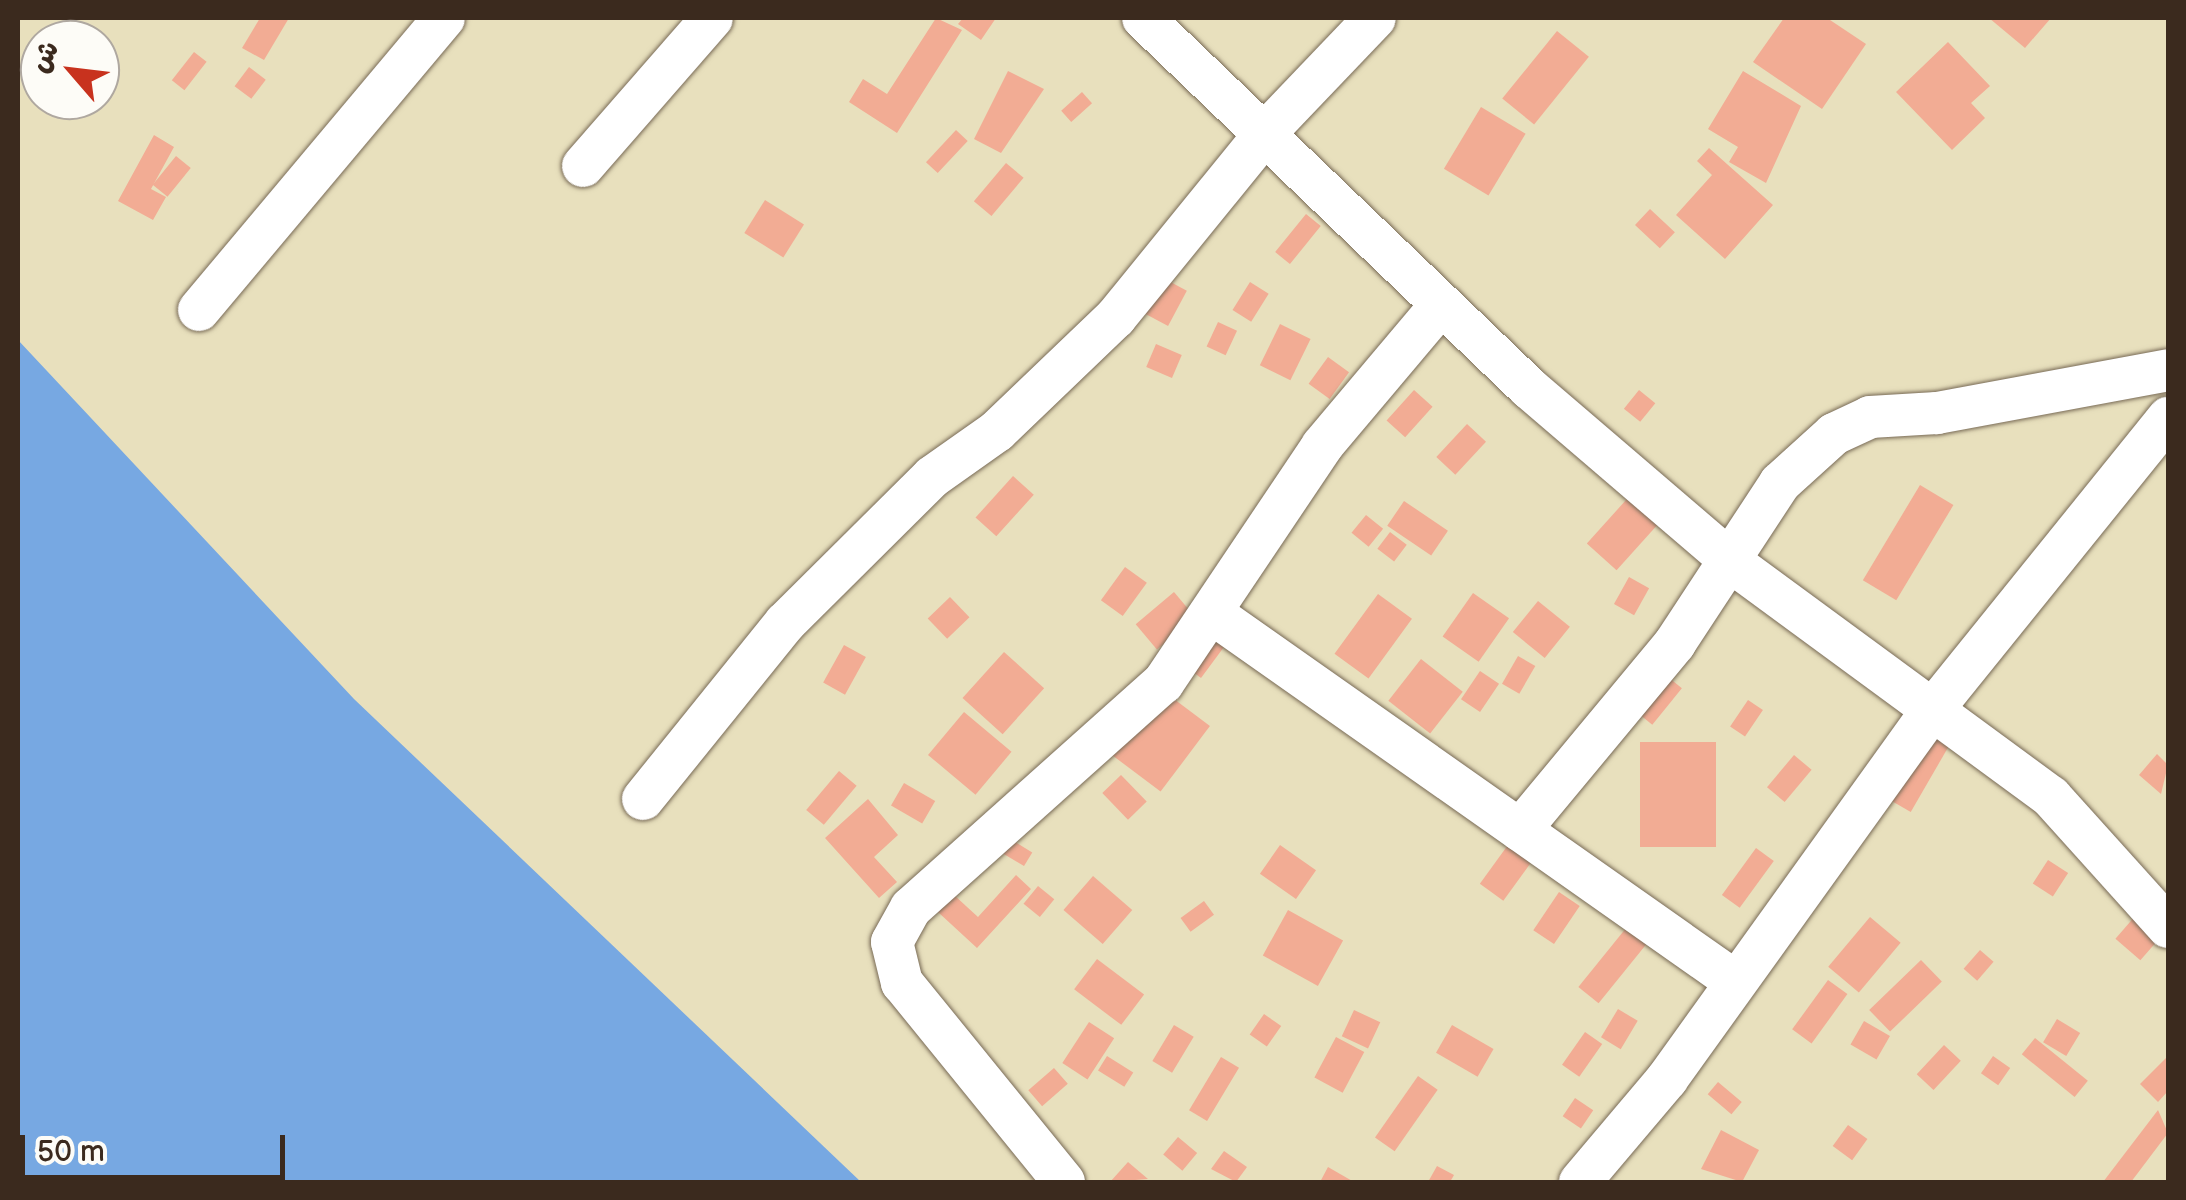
<!DOCTYPE html>
<meta charset="utf-8">
<style>
body{margin:0}
#map{position:relative;width:2186px;height:1200px;overflow:hidden;background:#e8e0bd;font-family:"Balsamiq Sans","Playpen Sans Arabic",sans-serif}
div>[style]{position:absolute}
.water>*{inset:0;background:#77a8e2}
.building>*{inset:0;background:#f2ac94;transform-origin:0 0}
.roads{filter:drop-shadow(0 0 2px #786a56) drop-shadow(0 0 2px #786a56)}
.minor>*{height:42px;margin:-21px;padding:0 21px;transform-origin:21px;border-radius:21px;background:#fff}
span{translate:-50% -50%;white-space:nowrap;text-align:center;line-height:1.15;-webkit-text-stroke:8px #fdfcf7;paint-order:stroke}
.frame{position:absolute;inset:0;border:20px solid #3b2a1e;pointer-events:none}
.north{position:absolute;left:20px;top:20px;width:100px;height:100px;box-sizing:border-box;background:#fdfcf7;border:2px solid #afa8a0;border-radius:50%;rotate:298deg;font-size:28px;font-weight:700;line-height:40px;text-align:center;color:#3b2a1e}
.north::after{content:'';display:block;margin:auto;width:35px;height:45px;background:#c8321e;clip-path:polygon(50% 0,100% 100%,50% 72%,0 100%)}
.scale{position:absolute;left:20px;top:1135px;width:265px;height:45px;box-sizing:border-box;border:5px solid #3b2a1e;border-top:0;padding-left:12px;font-size:30px;line-height:35px;white-space:nowrap;color:#3b2a1e;-webkit-text-stroke:8px #fdfcf7;paint-order:stroke}
</style>
<div id="map">
<div class="water">
<div style="clip-path:polygon(18px 340px,354px 699px,861px 1182px,18px 1182px)"></div>
</div>
<div class="building">
<div style="clip-path:polygon(260px 18px,289px 18px,264px 60px,242px 48px)"></div>
<div style="clip-path:polygon(936px 18px,962px 30px,897px 133px,849px 102px,863px 79px,887px 94px)"></div>
<div style="clip-path:polygon(963px 18px,996px 18px,981px 40px,958px 24px)"></div>
<div style="clip-path:polygon(1784px 18px,1827px 18px,1866px 44px,1822px 109px,1753px 62px)"></div>
<div style="clip-path:polygon(1989px 18px,2051px 18px,2025px 48px)"></div>
<div style="left:1557px;top:31px;width:41px;height:87px;rotate:39deg"></div>
<div style="clip-path:polygon(1948px 42px,1990px 86px,1971px 103px,1985px 118px,1952px 150px,1896px 92px)"></div>
<div style="left:194px;top:52px;width:16px;height:36px;rotate:38deg"></div>
<div style="left:249px;top:67px;width:21px;height:24px;rotate:37deg"></div>
<div style="clip-path:polygon(1008px 71px,1044px 89px,1001px 153px,974px 139px)"></div>
<div style="clip-path:polygon(1743px 71px,1801px 106px,1766px 183px,1729px 162px,1738px 147px,1708px 129px)"></div>
<div style="left:1082px;top:92px;width:15px;height:28px;rotate:48deg"></div>
<div style="left:1481px;top:107px;width:52px;height:72px;rotate:31deg"></div>
<div style="left:956px;top:130px;width:16px;height:44px;rotate:43deg"></div>
<div style="clip-path:polygon(154px 135px,174px 147px,151px 189px,166px 197px,153px 220px,118px 201px)"></div>
<div style="clip-path:polygon(1709px 148px,1773px 205px,1725px 259px,1676px 215px,1712px 175px,1697px 161px)"></div>
<div style="left:176px;top:156px;width:19px;height:37px;rotate:39deg"></div>
<div style="left:1006px;top:163px;width:23px;height:50px;rotate:40deg"></div>
<div style="left:765px;top:200px;width:46px;height:39px;rotate:32deg"></div>
<div style="left:1650px;top:209px;width:34px;height:22px;rotate:43deg"></div>
<div style="left:1306px;top:214px;width:19px;height:49px;rotate:39deg"></div>
<div style="left:1163px;top:278px;width:27px;height:40px;rotate:28deg"></div>
<div style="left:1250px;top:282px;width:22px;height:33px;rotate:32deg"></div>
<div style="left:1218px;top:322px;width:21px;height:27px;rotate:25deg"></div>
<div style="left:1280px;top:324px;width:34px;height:46px;rotate:26deg"></div>
<div style="left:1156px;top:344px;width:28px;height:25px;rotate:23deg"></div>
<div style="left:1328px;top:357px;width:26px;height:33px;rotate:36deg"></div>
<div style="left:1414px;top:390px;width:25px;height:41px;rotate:42deg"></div>
<div style="left:1639px;top:390px;width:21px;height:24px;rotate:39deg"></div>
<div style="left:1467px;top:424px;width:26px;height:45px;rotate:43deg"></div>
<div style="left:1013px;top:476px;width:28px;height:56px;rotate:42deg"></div>
<div style="left:1920px;top:485px;width:39px;height:111px;rotate:31deg"></div>
<div style="left:1635px;top:490px;width:40px;height:72px;rotate:42deg"></div>
<div style="left:1404px;top:501px;width:53px;height:30px;rotate:34deg"></div>
<div style="left:1366px;top:515px;width:22px;height:23px;rotate:39deg"></div>
<div style="left:1390px;top:532px;width:21px;height:21px;rotate:37deg"></div>
<div style="left:1125px;top:567px;width:27px;height:41px;rotate:36deg"></div>
<div style="left:1629px;top:577px;width:23px;height:31px;rotate:29deg"></div>
<div style="left:1174px;top:592px;width:33px;height:50px;rotate:50deg"></div>
<div style="left:1473px;top:593px;width:44px;height:53px;rotate:35deg"></div>
<div style="left:1378px;top:594px;width:42px;height:74px;rotate:36deg"></div>
<div style="left:950px;top:597px;width:28px;height:31px;rotate:46deg"></div>
<div style="left:1538px;top:601px;width:41px;height:40px;rotate:39deg"></div>
<div style="clip-path:polygon(1241px 624px,1201px 678px,1181px 663px)"></div>
<div style="left:844px;top:645px;width:25px;height:43px;rotate:29deg"></div>
<div style="left:1004px;top:652px;width:54px;height:62px;rotate:42deg"></div>
<div style="left:1518px;top:656px;width:20px;height:32px;rotate:30deg"></div>
<div style="left:1421px;top:659px;width:53px;height:53px;rotate:38deg"></div>
<div style="left:1657px;top:668px;width:32px;height:47px;rotate:39deg"></div>
<div style="left:1480px;top:671px;width:23px;height:34px;rotate:34deg"></div>
<div style="left:1158px;top:687px;width:65px;height:82px;rotate:37deg"></div>
<div style="left:1748px;top:700px;width:18px;height:32px;rotate:34deg"></div>
<div style="left:964px;top:712px;width:62px;height:56px;rotate:40deg"></div>
<div style="left:1931px;top:721px;width:28px;height:89px;rotate:30deg"></div>
<div style="left:1716px;top:742px;width:105px;height:76px;rotate:90deg"></div>
<div style="clip-path:polygon(2157px 754px,2168px 765px,2161px 794px,2139px 775px)"></div>
<div style="left:1794px;top:755px;width:23px;height:42px;rotate:40deg"></div>
<div style="left:839px;top:771px;width:23px;height:51px;rotate:40deg"></div>
<div style="left:1121px;top:775px;width:37px;height:26px;rotate:46deg"></div>
<div style="left:904px;top:783px;width:36px;height:26px;rotate:30deg"></div>
<div style="clip-path:polygon(868px 799px,898px 835px,874px 857px,897px 882px,879px 898px,825px 838px)"></div>
<div style="left:1521px;top:827px;width:29px;height:70px;rotate:36deg"></div>
<div style="left:1010px;top:839px;width:26px;height:16px;rotate:31deg"></div>
<div style="left:1280px;top:845px;width:44px;height:35px;rotate:35deg"></div>
<div style="left:1756px;top:848px;width:22px;height:58px;rotate:36deg"></div>
<div style="left:2048px;top:860px;width:24px;height:28px;rotate:33deg"></div>
<div style="clip-path:polygon(1016px 875px,1031px 889px,977px 948px,926px 901px,942px 884px,978px 917px)"></div>
<div style="left:1093px;top:876px;width:52px;height:45px;rotate:41deg"></div>
<div style="left:1038px;top:886px;width:21px;height:23px;rotate:39deg"></div>
<div style="left:1559px;top:892px;width:25px;height:46px;rotate:34deg"></div>
<div style="left:1204px;top:901px;width:17px;height:29px;rotate:54deg"></div>
<div style="left:2143px;top:907px;width:33px;height:42px;rotate:41deg"></div>
<div style="left:1288px;top:910px;width:63px;height:52px;rotate:29deg"></div>
<div style="left:1635px;top:917px;width:26px;height:90px;rotate:39deg"></div>
<div style="left:1870px;top:917px;width:40px;height:65px;rotate:40deg"></div>
<div style="left:1980px;top:950px;width:18px;height:25px;rotate:41deg"></div>
<div style="left:1097px;top:959px;width:59px;height:38px;rotate:37deg"></div>
<div style="left:1921px;top:960px;width:30px;height:72px;rotate:46deg"></div>
<div style="left:1828px;top:980px;width:24px;height:61px;rotate:36deg"></div>
<div style="left:1618px;top:1009px;width:23px;height:33px;rotate:31deg"></div>
<div style="left:1354px;top:1010px;width:29px;height:29px;rotate:25deg"></div>
<div style="left:1264px;top:1014px;width:21px;height:25px;rotate:35deg"></div>
<div style="left:2057px;top:1019px;width:27px;height:27px;rotate:31deg"></div>
<div style="left:1864px;top:1021px;width:30px;height:27px;rotate:30deg"></div>
<div style="left:1089px;top:1022px;width:30px;height:49px;rotate:33deg"></div>
<div style="left:1174px;top:1025px;width:23px;height:42px;rotate:31deg"></div>
<div style="left:1452px;top:1025px;width:48px;height:32px;rotate:30deg"></div>
<div style="left:1585px;top:1032px;width:21px;height:40px;rotate:35deg"></div>
<div style="left:1336px;top:1037px;width:32px;height:46px;rotate:28deg"></div>
<div style="left:2035px;top:1038px;width:68px;height:21px;rotate:39deg"></div>
<div style="left:1944px;top:1045px;width:23px;height:40px;rotate:43deg"></div>
<div style="left:1107px;top:1056px;width:31px;height:17px;rotate:32deg"></div>
<div style="left:1993px;top:1056px;width:21px;height:21px;rotate:35deg"></div>
<div style="clip-path:polygon(2168px 1056px,2168px 1091px,2158px 1102px,2140px 1084px)"></div>
<div style="left:1221px;top:1057px;width:21px;height:62px;rotate:31deg"></div>
<div style="left:1054px;top:1068px;width:21px;height:34px;rotate:49deg"></div>
<div style="left:1418px;top:1076px;width:24px;height:75px;rotate:35deg"></div>
<div style="left:1718px;top:1082px;width:31px;height:16px;rotate:40deg"></div>
<div style="left:1575px;top:1098px;width:22px;height:22px;rotate:34deg"></div>
<div style="clip-path:polygon(2158px 1110px,2168px 1133px,2131px 1182px,2103px 1182px)"></div>
<div style="left:1848px;top:1125px;width:24px;height:26px;rotate:36deg"></div>
<div style="clip-path:polygon(1721px 1130px,1759px 1150px,1742px 1182px,1701px 1169px)"></div>
<div style="left:1178px;top:1137px;width:25px;height:23px;rotate:40deg"></div>
<div style="clip-path:polygon(1224px 1151px,1247px 1167px,1236px 1182px,1211px 1169px)"></div>
<div style="clip-path:polygon(1128px 1162px,1148px 1179px,1110px 1182px)"></div>
<div style="clip-path:polygon(1437px 1166px,1454px 1175px,1450px 1182px,1428px 1182px)"></div>
<div style="clip-path:polygon(1328px 1167px,1354px 1182px,1320px 1182px)"></div>
</div>
<div class="roads">
<div class="minor">
<div style="left:1143px;top:18px;width:535px;rotate:43.79deg"></div>
<div style="left:1529px;top:388px;width:270px;rotate:40.6deg"></div>
<div style="left:1734px;top:564px;width:393px;rotate:36.3deg"></div>
<div style="left:2051px;top:797px;width:175px;rotate:48deg"></div>
<div style="left:583px;top:166px;width:196px;rotate:-48.9deg"></div>
<div style="left:199px;top:310px;width:381px;rotate:-50deg"></div>
<div style="left:1213px;top:614px;width:639px;rotate:35.13deg"></div>
<div style="left:643px;top:799px;width:226px;rotate:-51.1deg"></div>
<div style="left:785px;top:623px;width:207px;rotate:-44.8deg"></div>
<div style="left:932px;top:477px;width:80px;rotate:-35.3deg"></div>
<div style="left:997px;top:431px;width:165px;rotate:-43.8deg"></div>
<div style="left:1116px;top:317px;width:240px;rotate:-50.9deg"></div>
<div style="left:1267px;top:131px;width:156px;rotate:-46.3deg"></div>
<div style="left:1520px;top:830px;width:243px;rotate:-50.3deg"></div>
<div style="left:1675px;top:643px;width:191px;rotate:-56.7deg"></div>
<div style="left:1780px;top:483px;width:73px;rotate:-42.2deg"></div>
<div style="left:1834px;top:434px;width:40px;rotate:-25deg"></div>
<div style="left:1870px;top:417px;width:67px;rotate:-3.4deg"></div>
<div style="left:1937px;top:413px;width:235px;rotate:-10.5deg"></div>
<div style="left:1064px;top:1182px;width:257px;rotate:-129.1deg"></div>
<div style="left:902px;top:983px;width:42px;rotate:-103.7deg"></div>
<div style="left:892px;top:942px;width:39px;rotate:-61deg"></div>
<div style="left:911px;top:908px;width:338px;rotate:-41.8deg"></div>
<div style="left:1163px;top:683px;width:285px;rotate:-56.1deg"></div>
<div style="left:1322px;top:446px;width:182px;rotate:-49.9deg"></div>
<div style="left:1580px;top:1182px;width:135px;rotate:-49.8deg"></div>
<div style="left:1667px;top:1079px;width:457px;rotate:-54.3deg"></div>
<div style="left:1934px;top:708px;width:373px;rotate:-51.1deg"></div>
</div>
</div>
<div class="frame"></div>
<div class="north">ش</div>
<div class="scale">50 m</div>
</div>
